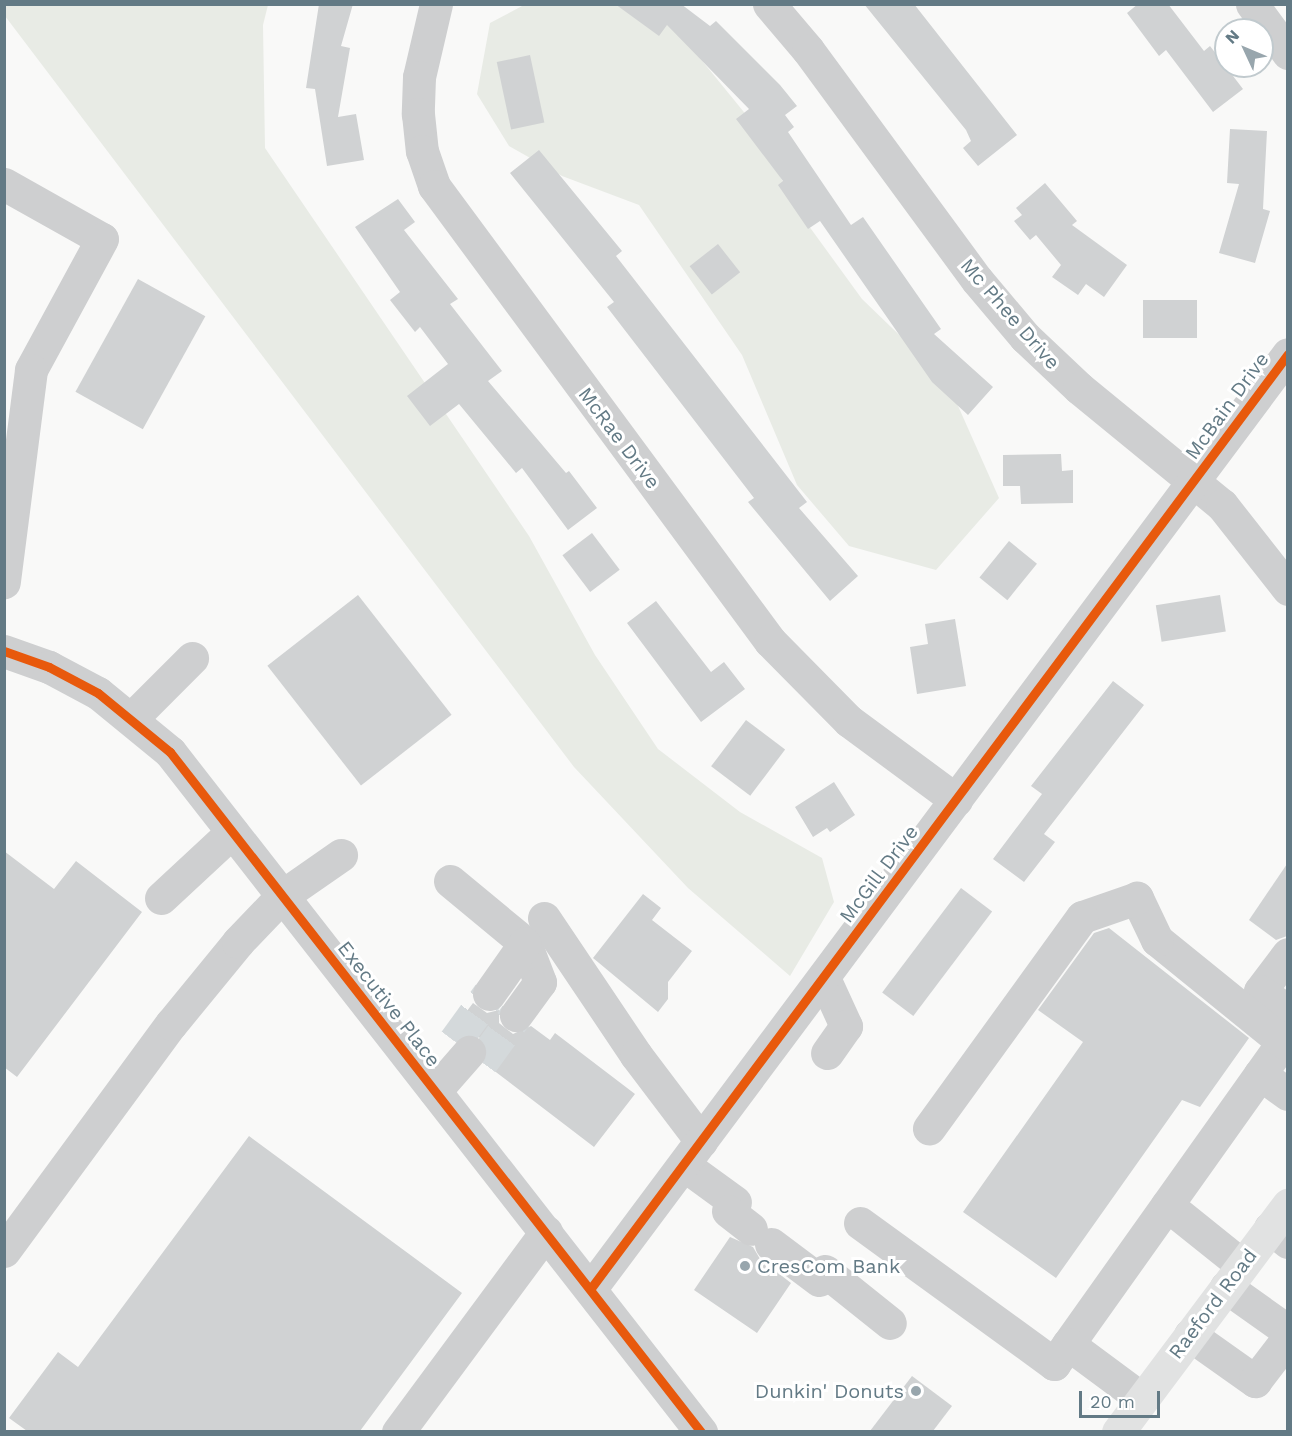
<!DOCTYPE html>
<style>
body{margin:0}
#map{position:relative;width:1292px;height:1436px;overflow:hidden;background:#f9f9f8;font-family:"Work Sans",sans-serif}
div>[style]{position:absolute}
.green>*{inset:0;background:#e8ebe5}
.building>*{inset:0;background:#d0d2d3;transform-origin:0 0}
.minor-tunnel>*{height:33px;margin-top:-16.5px;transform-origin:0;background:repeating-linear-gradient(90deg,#d4d9db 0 33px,transparent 0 49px)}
.minor>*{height:33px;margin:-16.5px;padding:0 16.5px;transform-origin:16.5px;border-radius:16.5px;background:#cecfd0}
.major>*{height:33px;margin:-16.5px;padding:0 16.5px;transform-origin:16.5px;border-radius:16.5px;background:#e1e2e2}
.cycleway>*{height:9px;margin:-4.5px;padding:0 4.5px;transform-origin:4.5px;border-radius:4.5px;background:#e8590c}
.dots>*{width:16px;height:16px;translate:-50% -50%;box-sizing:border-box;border:3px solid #fff;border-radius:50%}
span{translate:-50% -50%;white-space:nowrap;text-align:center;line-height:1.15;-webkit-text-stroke:6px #fff;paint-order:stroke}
.street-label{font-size:20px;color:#637a85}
.poi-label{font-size:20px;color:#637a85}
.left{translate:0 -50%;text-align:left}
.right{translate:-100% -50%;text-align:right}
.frame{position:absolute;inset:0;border:6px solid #637a85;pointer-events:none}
.north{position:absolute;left:1214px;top:18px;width:60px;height:60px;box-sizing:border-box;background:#fff;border:2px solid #c1cace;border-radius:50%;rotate:314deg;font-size:16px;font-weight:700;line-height:24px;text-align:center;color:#637a85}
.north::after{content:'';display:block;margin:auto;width:21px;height:27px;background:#98a6ad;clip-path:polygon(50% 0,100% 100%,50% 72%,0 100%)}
.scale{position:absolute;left:1079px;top:1391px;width:81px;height:27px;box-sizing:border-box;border:3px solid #637a85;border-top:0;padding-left:8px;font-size:18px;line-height:21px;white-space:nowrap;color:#637a85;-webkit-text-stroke:4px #fff;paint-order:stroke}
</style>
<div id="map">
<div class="green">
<div style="clip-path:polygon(5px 4px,268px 5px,263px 25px,265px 148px,529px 536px,595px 655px,658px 749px,740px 812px,822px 858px,834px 902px,790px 976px,688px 888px,574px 767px,5px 16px)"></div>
<div style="clip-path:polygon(524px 5px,629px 5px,664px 14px,752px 122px,798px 211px,862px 299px,947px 381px,999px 498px,936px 570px,849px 546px,797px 485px,742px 355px,639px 205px,562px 176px,509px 146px,477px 94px,490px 23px)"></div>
</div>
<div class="building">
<div style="clip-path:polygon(319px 4px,353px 4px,341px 46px,350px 48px,338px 117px,356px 114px,364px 160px,327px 166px,315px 89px,306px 88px)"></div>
<div style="clip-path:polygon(615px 4px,681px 4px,710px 26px,716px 21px,780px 85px,797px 106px,785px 115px,794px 127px,788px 132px,851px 225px,863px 217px,941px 329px,934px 334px,993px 387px,968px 415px,932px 382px,820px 221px,808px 229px,778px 185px,783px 181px,736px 119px,749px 109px,667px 25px,659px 36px)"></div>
<div style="clip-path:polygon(864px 4px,914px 4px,1017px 135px,978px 166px,963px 148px,971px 141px,966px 130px)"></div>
<div style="clip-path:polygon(1138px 4px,1168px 4px,1204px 51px,1210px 46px,1243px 89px,1213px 112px,1166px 50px,1159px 56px,1127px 13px)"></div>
<div style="left:530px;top:55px;width:69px;height:34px;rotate:78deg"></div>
<div style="clip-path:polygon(1230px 129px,1267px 131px,1263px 209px,1270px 211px,1255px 263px,1219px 253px,1239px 184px,1227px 183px)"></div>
<div style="clip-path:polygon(539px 150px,622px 251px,616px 256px,807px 502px,799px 508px,858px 576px,830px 601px,748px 502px,754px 498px,607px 307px,614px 302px,510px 173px)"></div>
<div style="clip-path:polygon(1045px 183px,1077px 221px,1072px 225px,1127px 265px,1104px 297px,1086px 284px,1078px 295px,1052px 277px,1061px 265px,1036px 235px,1030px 240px,1014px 221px,1022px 215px,1016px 208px)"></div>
<div style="clip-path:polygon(398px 199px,415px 222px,404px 230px,458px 299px,450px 304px,502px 371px,488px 381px,566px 473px,569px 471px,597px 508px,568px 530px,522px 468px,516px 473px,459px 404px,430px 426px,407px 396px,448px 364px,420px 327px,415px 332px,390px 300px,400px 292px,355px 227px)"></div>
<div style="left:718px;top:244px;width:36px;height:36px;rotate:52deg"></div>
<div style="left:138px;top:279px;width:77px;height:129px;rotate:29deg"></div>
<div style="left:1143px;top:300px;width:54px;height:38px"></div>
<div style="clip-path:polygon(1061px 454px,1062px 471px,1073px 470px,1073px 503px,1021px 504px,1020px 486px,1003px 486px,1003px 455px)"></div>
<div style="left:592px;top:533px;width:46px;height:37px;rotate:53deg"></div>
<div style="left:1009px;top:541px;width:36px;height:47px;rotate:39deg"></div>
<div style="left:358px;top:595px;width:152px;height:115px;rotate:52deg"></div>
<div style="left:1220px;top:595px;width:37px;height:65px;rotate:81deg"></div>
<div style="clip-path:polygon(656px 601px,711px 672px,724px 662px,745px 689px,701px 722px,627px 623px)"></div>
<div style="clip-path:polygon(955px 619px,966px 686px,917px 694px,910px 647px,928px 644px,925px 624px)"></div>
<div style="clip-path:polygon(1113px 681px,1144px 705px,1044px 834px,1055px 842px,1024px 882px,993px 859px,1042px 794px,1031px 786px)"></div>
<div style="left:746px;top:720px;width:49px;height:58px;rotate:37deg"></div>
<div style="clip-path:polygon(834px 782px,855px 815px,830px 832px,827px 828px,813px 837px,795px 807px)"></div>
<div style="clip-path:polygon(4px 851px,54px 889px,76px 861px,142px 912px,17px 1077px,4px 1067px)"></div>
<div style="clip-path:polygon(1287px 864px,1287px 936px,1276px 940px,1249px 920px)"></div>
<div style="left:961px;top:888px;width:39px;height:131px;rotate:37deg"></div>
<div style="clip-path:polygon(643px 894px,661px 908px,652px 920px,692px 951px,668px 982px,668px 999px,658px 1012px,593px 958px)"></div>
<div style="clip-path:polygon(1109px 928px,1249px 1038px,1200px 1107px,1182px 1100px,1056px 1278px,963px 1212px,1083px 1042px,1038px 1010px,1094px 933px)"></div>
<div style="clip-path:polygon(473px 1003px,487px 1013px,499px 1010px,499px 1023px,513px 1034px,531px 1026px,550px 1040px,555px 1033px,635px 1094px,594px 1147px,484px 1063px,487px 1046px,481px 1038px,464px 1034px,454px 1041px,448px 1036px)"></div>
<div style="clip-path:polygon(249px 1136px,462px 1293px,360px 1431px,27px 1431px,9px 1418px,58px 1352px,78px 1367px)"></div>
<div style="clip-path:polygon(730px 1237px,753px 1247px,760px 1259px,791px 1283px,757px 1333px,694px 1290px)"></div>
<div style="clip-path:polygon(912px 1376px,952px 1406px,933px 1431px,870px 1431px)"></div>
</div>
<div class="minor-tunnel">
<div style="left:455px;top:1041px;width:58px;rotate:-54.1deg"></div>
<div style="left:482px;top:1062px;width:58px;rotate:-54.1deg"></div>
</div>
<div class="minor">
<div style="left:436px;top:4px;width:75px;rotate:103.1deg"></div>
<div style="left:419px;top:77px;width:37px;rotate:92deg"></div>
<div style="left:418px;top:114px;width:37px;rotate:84deg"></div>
<div style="left:422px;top:151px;width:37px;rotate:71deg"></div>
<div style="left:434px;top:186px;width:566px;rotate:53.56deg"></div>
<div style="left:770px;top:641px;width:112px;rotate:45.4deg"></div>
<div style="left:849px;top:721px;width:133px;rotate:36.4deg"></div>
<div style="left:769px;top:4px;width:60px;rotate:49.7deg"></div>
<div style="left:808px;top:50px;width:285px;rotate:53.7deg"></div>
<div style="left:977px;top:280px;width:75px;rotate:49.9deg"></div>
<div style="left:1025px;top:337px;width:74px;rotate:43.4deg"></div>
<div style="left:1079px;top:388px;width:185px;rotate:39.3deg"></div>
<div style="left:1222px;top:505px;width:107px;rotate:51.8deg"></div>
<div style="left:1252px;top:4px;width:61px;rotate:53.7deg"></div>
<div style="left:4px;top:184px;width:112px;rotate:29.3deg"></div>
<div style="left:102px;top:239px;width:149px;rotate:118.5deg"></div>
<div style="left:31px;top:370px;width:214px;rotate:97.3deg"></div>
<div style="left:4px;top:651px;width:48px;rotate:19.6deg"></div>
<div style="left:49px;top:667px;width:55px;rotate:28deg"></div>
<div style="left:98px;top:693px;width:93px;rotate:39.3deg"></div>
<div style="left:170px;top:752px;width:863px;rotate:52.01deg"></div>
<div style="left:132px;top:718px;width:85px;rotate:-45deg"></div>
<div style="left:450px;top:881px;width:97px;rotate:39.6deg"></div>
<div style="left:525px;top:943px;width:42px;rotate:69deg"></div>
<div style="left:540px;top:982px;width:41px;rotate:126deg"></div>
<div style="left:161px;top:898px;width:97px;rotate:-42.9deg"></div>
<div style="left:544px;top:918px;width:165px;rotate:56.1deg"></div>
<div style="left:636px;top:1055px;width:108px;rotate:52.9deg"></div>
<div style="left:1288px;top:954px;width:46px;rotate:127.1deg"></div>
<div style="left:1260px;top:991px;width:34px;rotate:36deg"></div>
<div style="left:824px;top:978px;width:53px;rotate:65.4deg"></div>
<div style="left:846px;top:1026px;width:33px;rotate:125deg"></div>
<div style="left:489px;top:994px;width:62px;rotate:-54.8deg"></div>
<div style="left:1260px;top:1074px;width:34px;rotate:36deg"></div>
<div style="left:435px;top:1091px;width:52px;rotate:-48.9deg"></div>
<div style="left:684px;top:1165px;width:63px;rotate:36deg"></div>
<div style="left:1167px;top:1205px;width:96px;rotate:38.7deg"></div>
<div style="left:728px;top:1211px;width:29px;rotate:38deg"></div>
<div style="left:860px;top:1223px;width:240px;rotate:36deg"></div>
<div style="left:1054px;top:1364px;width:395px;rotate:-54.6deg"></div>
<div style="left:1283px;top:1042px;width:162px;rotate:-141deg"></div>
<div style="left:1157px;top:940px;width:47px;rotate:-115.5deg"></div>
<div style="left:1137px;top:898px;width:58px;rotate:160.9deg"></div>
<div style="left:1082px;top:917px;width:261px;rotate:125.9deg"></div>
<div style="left:1270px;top:1228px;width:23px;rotate:38deg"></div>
<div style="left:771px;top:1244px;width:60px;rotate:36.9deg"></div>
<div style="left:4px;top:1251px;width:282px;rotate:-53.7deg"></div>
<div style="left:171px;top:1024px;width:106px;rotate:-50.7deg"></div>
<div style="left:238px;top:942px;width:64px;rotate:-46.3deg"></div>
<div style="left:282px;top:896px;width:72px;rotate:-34.8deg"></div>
<div style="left:825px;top:1271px;width:83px;rotate:38.7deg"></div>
<div style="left:1226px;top:1287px;width:76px;rotate:35.4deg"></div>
<div style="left:591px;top:1288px;width:1165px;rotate:-53.27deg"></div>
<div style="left:1190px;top:1335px;width:80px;rotate:35.3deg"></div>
<div style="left:1255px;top:1381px;width:54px;rotate:-52.5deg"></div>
<div style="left:1068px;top:1344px;width:92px;rotate:36.6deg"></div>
<div style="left:398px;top:1432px;width:249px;rotate:-53.5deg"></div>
</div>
<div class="major">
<div style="left:1118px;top:1432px;width:284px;rotate:-53.2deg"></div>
</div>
<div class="cycleway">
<div style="left:4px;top:651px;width:48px;rotate:19.6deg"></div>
<div style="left:49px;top:667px;width:55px;rotate:28deg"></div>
<div style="left:98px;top:693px;width:93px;rotate:39.3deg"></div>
<div style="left:170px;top:752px;width:863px;rotate:52.01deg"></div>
<div style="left:591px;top:1288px;width:1165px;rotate:-53.27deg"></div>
</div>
<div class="dots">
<div style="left:745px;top:1266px;background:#98a6ad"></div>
<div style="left:916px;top:1391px;background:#98a6ad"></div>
</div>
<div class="street-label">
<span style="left:1010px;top:314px;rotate:49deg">Mc Phee Drive</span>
<span style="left:1227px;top:406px;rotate:-54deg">McBain Drive</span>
<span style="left:619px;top:438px;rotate:53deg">McRae Drive</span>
<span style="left:879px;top:874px;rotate:-53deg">McGill Drive</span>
<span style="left:389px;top:1004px;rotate:52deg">Executive Place</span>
<span style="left:1213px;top:1304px;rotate:-53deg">Raeford Road</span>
</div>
<div class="poi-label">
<span class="left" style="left:757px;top:1266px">CresCom Bank</span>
<span class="right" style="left:904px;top:1391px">Dunkin' Donuts</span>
</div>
<div class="frame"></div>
<div class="north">N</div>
<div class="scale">20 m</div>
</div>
